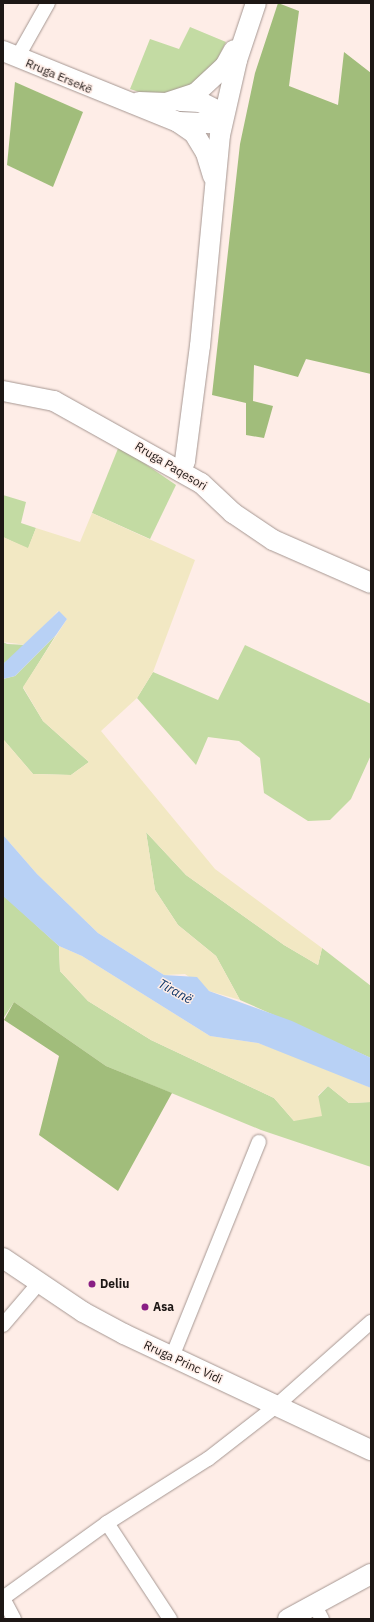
<!DOCTYPE html>
<meta charset="utf-8">
<style>
body{margin:0}
#map{position:relative;width:374px;height:1622px;overflow:hidden;background:#feede7;font-family:"IBM Plex Sans",sans-serif}
div>[style]{position:absolute}
.green>*{inset:0;background:#c3dba3}
.forest>*{inset:0;background:#a1bd7b}
.sand>*{inset:0;background:#f2e8c3}
.water>*{inset:0;background:#b8d1f5}
.roads{filter:drop-shadow(0 0 1px #a69792) drop-shadow(0 0 1px #a69792)}
.street>*{height:14px;margin:-7px;padding:0 7px;transform-origin:7px;border-radius:7px;background:#fff}
.secondary>*{height:20px;margin:-10px;padding:0 10px;transform-origin:10px;border-radius:10px;background:#fff}
.dots>*{width:11px;height:11px;translate:-50% -50%;box-sizing:border-box;border:2px solid #feede7;border-radius:50%}
span{translate:-50% -50%;white-space:nowrap;text-align:center;line-height:1.15;-webkit-text-stroke:3px #feede7;paint-order:stroke}
.street-label{font-size:12px;color:#1d1715}
.poi-label{font-size:12px;color:#1d1715;font-weight:700}
.left{translate:0 -50%;text-align:left}
.water-label{font-size:13px;color:#0b3366;font-style:italic}
.frame{position:absolute;inset:0;border:4px solid #1d1715;pointer-events:none}
</style>
<div id="map">
<div class="green">
<div style="clip-path:polygon(190px 27px,226px 42px,217px 60px,201px 80px,176px 93px,151px 96px,130px 89px,150px 39px,179px 49px)"></div>
<div style="clip-path:polygon(119px 446px,176px 485px,150px 539px,92px 513px)"></div>
<div style="clip-path:polygon(3px 495px,26px 502px,21px 523px,36px 528px,28px 549px,3px 537px)"></div>
<div style="clip-path:polygon(56px 635px,23px 688px,43px 721px,89px 762px,71px 775px,33px 774px,3px 739px,3px 679px,15px 676px)"></div>
<div style="clip-path:polygon(3px 642px,7px 644px,27px 645px,3px 664px)"></div>
<div style="clip-path:polygon(245px 645px,371px 704px,371px 755px,351px 799px,330px 820px,308px 821px,264px 793px,260px 758px,239px 741px,208px 737px,196px 765px,137px 698px,153px 672px,218px 700px)"></div>
<div style="clip-path:polygon(146px 832px,186px 875px,284px 945px,318px 965px,322px 948px,371px 986px,371px 1058px,240px 1000px,216px 956px,178px 925px,155px 890px)"></div>
<div style="clip-path:polygon(3px 895px,59px 946px,60px 971px,88px 1001px,151px 1040px,274px 1098px,294px 1121px,328px 1086px,349px 1103px,371px 1102px,371px 1167px,261px 1130px,106px 1066px,14px 1002px,3px 1019px)"></div>
</div>
<div class="forest">
<div style="clip-path:polygon(278px 3px,299px 11px,289px 86px,338px 105px,344px 52px,371px 73px,371px 374px,306px 359px,298px 377px,254px 365px,253px 401px,273px 406px,264px 438px,246px 435px,246px 403px,212px 395px,240px 144px,255px 73px)"></div>
<div style="clip-path:polygon(15px 82px,83px 112px,53px 187px,7px 165px)"></div>
<div style="clip-path:polygon(14px 1002px,106px 1066px,172px 1093px,118px 1191px,39px 1135px,59px 1056px,4px 1020px)"></div>
</div>
<div class="sand">
<div style="clip-path:polygon(92px 513px,195px 560px,153px 672px,137px 698px,101px 731px,215px 869px,322px 948px,318px 965px,284px 945px,186px 875px,146px 832px,155px 890px,178px 925px,216px 956px,240px 1000px,209px 991px,185px 974px,164px 975px,98px 933px,37px 874px,3px 835px,3px 739px,33px 774px,71px 775px,89px 762px,43px 721px,23px 687px,67px 619px,58px 611px,27px 645px,3px 642px,3px 537px,28px 548px,36px 528px,80px 542px)"></div>
<div style="clip-path:polygon(59px 946px,82px 956px,210px 1036px,258px 1043px,308px 1061px,371px 1088px,371px 1102px,349px 1103px,328px 1086px,318px 1095px,322px 1116px,294px 1121px,274px 1098px,151px 1040px,88px 1001px,60px 971px)"></div>
</div>
<div class="water">
<div style="clip-path:polygon(59px 611px,67px 619px,56px 635px,15px 676px,3px 679px,3px 664px)"></div>
<div style="clip-path:polygon(3px 835px,37px 874px,98px 933px,164px 975px,197px 977px,209px 991px,292px 1021px,371px 1058px,371px 1088px,258px 1043px,210px 1036px,82px 956px,59px 946px,3px 896px)"></div>
</div>
<div class="roads">
<div class="street">
<div style="left:17px;top:58px;width:63px;rotate:-60.6deg"></div>
<div style="left:3px;top:1325px;width:54px;rotate:-49.5deg"></div>
<div style="left:172px;top:1357px;width:232px;rotate:-68deg"></div>
<div style="left:107px;top:1523px;width:115px;rotate:56.7deg"></div>
<div style="left:315px;top:1606px;width:15px;rotate:62deg"></div>
<div style="left:14px;top:1619px;width:24px;rotate:-118deg"></div>
<div style="left:3px;top:1598px;width:128px;rotate:-35.8deg"></div>
<div style="left:107px;top:1523px;width:120px;rotate:-32.4deg"></div>
<div style="left:208px;top:1459px;width:86px;rotate:-37.9deg"></div>
<div style="left:276px;top:1406px;width:127px;rotate:-41.5deg"></div>
</div>
<div class="secondary">
<div style="left:3px;top:51px;width:189px;rotate:22.1deg"></div>
<div style="left:178px;top:122px;width:19px;rotate:35deg"></div>
<div style="left:194px;top:133px;width:23px;rotate:59deg"></div>
<div style="left:206px;top:153px;width:24px;rotate:73deg"></div>
<div style="left:139px;top:102px;width:27px;rotate:2deg"></div>
<div style="left:166px;top:103px;width:32px;rotate:-18deg"></div>
<div style="left:196px;top:93px;width:40px;rotate:-43deg"></div>
<div style="left:225px;top:66px;width:18px;rotate:-61deg"></div>
<div style="left:178px;top:122px;width:34px;rotate:2deg"></div>
<div style="left:212px;top:123px;width:15px;rotate:-37deg"></div>
<div style="left:224px;top:114px;width:27px;rotate:-153deg"></div>
<div style="left:200px;top:102px;width:20px;rotate:-177deg"></div>
<div style="left:3px;top:391px;width:52px;rotate:11.1deg"></div>
<div style="left:54px;top:401px;width:168px;rotate:29.2deg"></div>
<div style="left:201px;top:483px;width:44px;rotate:43.2deg"></div>
<div style="left:233px;top:513px;width:48px;rotate:34deg"></div>
<div style="left:273px;top:540px;width:107px;rotate:23.7deg"></div>
<div style="left:180px;top:471px;width:11px;rotate:-63deg"></div>
<div style="left:185px;top:461px;width:116px;rotate:-82.6deg"></div>
<div style="left:200px;top:346px;width:212px;rotate:-84.6deg"></div>
<div style="left:220px;top:135px;width:77px;rotate:-77.2deg"></div>
<div style="left:237px;top:60px;width:60px;rotate:-71.6deg"></div>
<div style="left:3px;top:1258px;width:97px;rotate:34deg"></div>
<div style="left:83px;top:1312px;width:47px;rotate:28.2deg"></div>
<div style="left:124px;top:1334px;width:273px;rotate:25.2deg"></div>
<div style="left:288px;top:1619px;width:94px;rotate:-28.5deg"></div>
</div>
</div>
<div class="dots">
<div style="left:92px;top:1284px;background:#891e84"></div>
<div style="left:145px;top:1307px;background:#891e84"></div>
</div>
<div class="street-label">
<span style="left:59px;top:76px;rotate:23deg">Rruga Ersekë</span>
<span style="left:171px;top:466px;rotate:31deg">Rruga Paqesori</span>
<span style="left:183px;top:1362px;rotate:25deg">Rruga Princ Vidi</span>
</div>
<div class="poi-label">
<span class="left" style="left:100px;top:1284px">Deliu</span>
<span class="left" style="left:153px;top:1307px">Asa</span>
</div>
<div class="water-label">
<span style="left:175px;top:992px;rotate:29deg">Tiranë</span>
</div>
<div class="frame"></div>
</div>
